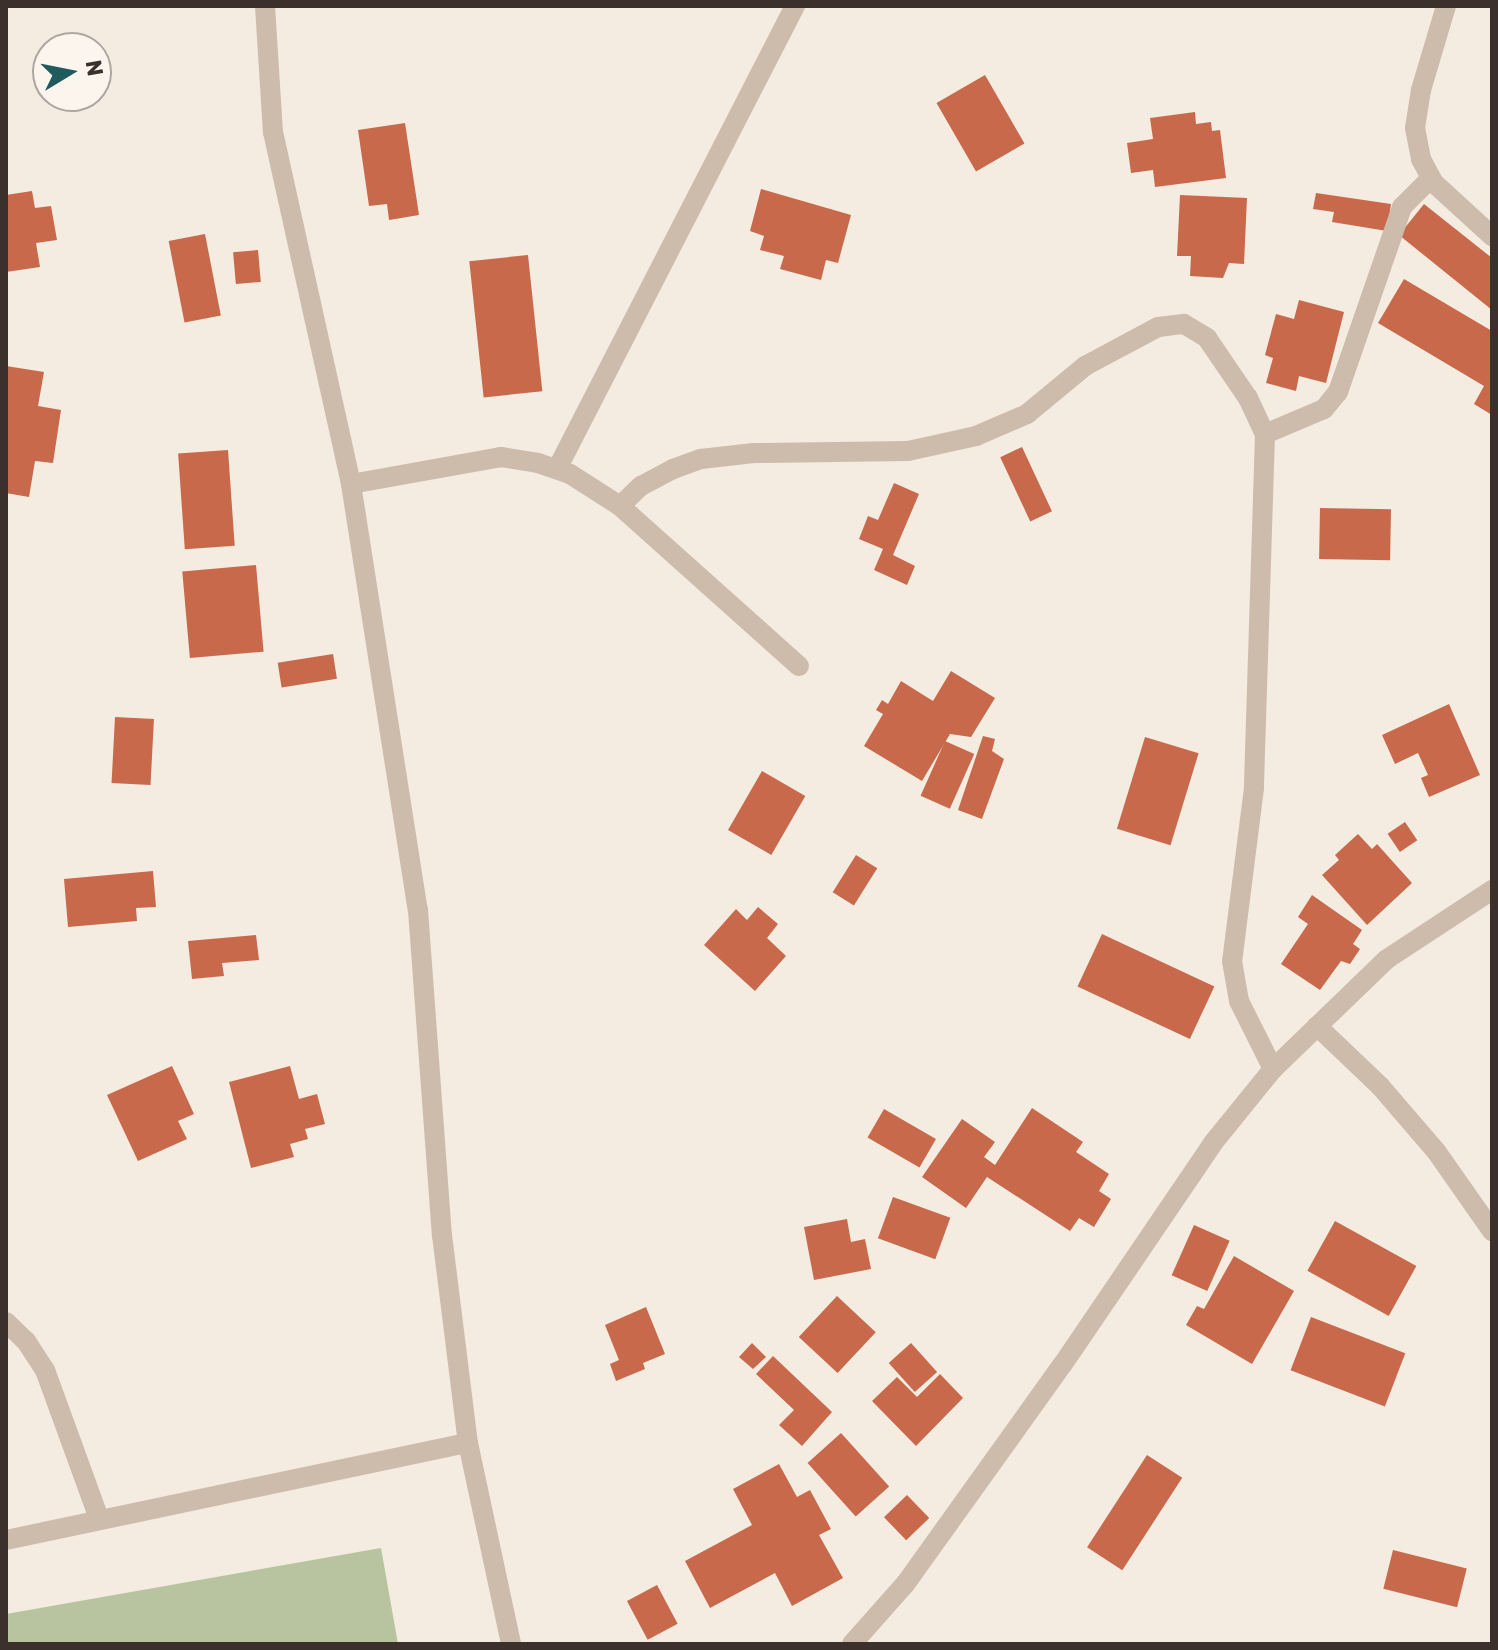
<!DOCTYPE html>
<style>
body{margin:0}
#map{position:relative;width:1498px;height:1650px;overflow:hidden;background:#f4ebe1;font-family:Rubik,sans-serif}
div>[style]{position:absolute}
.green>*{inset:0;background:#b8c4a0}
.building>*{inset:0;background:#c8694b;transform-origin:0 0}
.minor>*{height:20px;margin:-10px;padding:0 10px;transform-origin:10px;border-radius:10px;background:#cdbbac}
.tertiary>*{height:20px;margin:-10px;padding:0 10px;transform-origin:10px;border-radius:10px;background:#cdbbac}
span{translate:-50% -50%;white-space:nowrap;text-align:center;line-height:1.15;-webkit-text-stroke:6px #fbf5ee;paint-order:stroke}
.frame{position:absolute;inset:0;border:8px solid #3b302b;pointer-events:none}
.north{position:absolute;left:32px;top:32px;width:80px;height:80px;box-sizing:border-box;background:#fbf5ee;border:2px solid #aea6a0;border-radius:50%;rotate:80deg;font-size:22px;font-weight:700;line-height:32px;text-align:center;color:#3b302b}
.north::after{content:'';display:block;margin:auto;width:28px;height:36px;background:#1f5a5e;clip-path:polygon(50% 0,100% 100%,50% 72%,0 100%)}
</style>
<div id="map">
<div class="green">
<div style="clip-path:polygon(381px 1548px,398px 1644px,6px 1644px,6px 1614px)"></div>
</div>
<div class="building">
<div style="left:985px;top:75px;width:79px;height:56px;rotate:60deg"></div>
<div style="clip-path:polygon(1195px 112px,1196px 124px,1211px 122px,1212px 131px,1220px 130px,1226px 178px,1155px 187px,1153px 170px,1131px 173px,1127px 143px,1153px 139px,1150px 118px)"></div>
<div style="clip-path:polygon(405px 123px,419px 215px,389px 220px,387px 204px,369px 206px,358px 130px)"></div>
<div style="clip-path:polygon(761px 189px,851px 215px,838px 263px,826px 260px,821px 280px,780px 269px,784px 256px,760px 250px,764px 236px,750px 231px)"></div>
<div style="clip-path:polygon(32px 191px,35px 208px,51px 206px,57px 240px,36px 243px,40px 267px,6px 272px,6px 195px)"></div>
<div style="clip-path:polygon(1316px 193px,1391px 204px,1387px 231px,1332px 222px,1334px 212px,1313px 209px)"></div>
<div style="clip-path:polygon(1180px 195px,1247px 198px,1244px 264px,1229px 263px,1223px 278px,1190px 276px,1191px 256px,1177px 256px)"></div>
<div style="clip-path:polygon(1424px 204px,1492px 258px,1492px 310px,1399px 235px)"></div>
<div style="left:205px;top:234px;width:83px;height:37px;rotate:79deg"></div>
<div style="left:258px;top:250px;width:32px;height:25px;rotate:85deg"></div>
<div style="left:528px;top:255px;width:137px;height:59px;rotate:84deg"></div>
<div style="clip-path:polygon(1404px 279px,1492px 331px,1492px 415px,1474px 404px,1484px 386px,1378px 323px)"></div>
<div style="clip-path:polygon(1299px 300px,1344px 312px,1326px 383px,1299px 376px,1296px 391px,1266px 383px,1273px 358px,1265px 355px,1276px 314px,1294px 319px)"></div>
<div style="clip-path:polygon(6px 366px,44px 372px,38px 406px,61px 410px,53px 463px,35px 461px,29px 497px,6px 493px)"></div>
<div style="left:1022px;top:447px;width:71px;height:24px;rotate:65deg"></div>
<div style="left:228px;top:450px;width:96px;height:50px;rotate:86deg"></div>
<div style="clip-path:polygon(894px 483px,919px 494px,893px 555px,915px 566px,907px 585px,874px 570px,883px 549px,859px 539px,868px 516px,878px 520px)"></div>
<div style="left:1320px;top:508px;width:71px;height:51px;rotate:1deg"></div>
<div style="left:256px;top:565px;width:87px;height:74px;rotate:85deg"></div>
<div style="left:333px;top:654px;width:25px;height:56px;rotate:81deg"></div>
<div style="clip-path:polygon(951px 671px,995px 698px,971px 737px,950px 734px,922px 781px,864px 746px,883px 714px,876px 710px,882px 700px,888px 704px,901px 681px,933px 701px)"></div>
<div style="clip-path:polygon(1449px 704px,1480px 775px,1429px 797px,1421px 778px,1428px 775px,1418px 753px,1395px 764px,1382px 735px)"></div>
<div style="left:115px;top:717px;width:39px;height:66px;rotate:3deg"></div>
<div style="clip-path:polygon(983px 736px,995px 739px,992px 751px,1004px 759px,982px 819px,958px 810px)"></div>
<div style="left:1145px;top:737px;width:56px;height:96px;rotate:17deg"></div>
<div style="left:945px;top:741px;width:32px;height:60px;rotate:24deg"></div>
<div style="left:762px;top:771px;width:50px;height:68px;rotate:30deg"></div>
<div style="left:1405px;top:822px;width:22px;height:21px;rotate:56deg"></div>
<div style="clip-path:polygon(1358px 834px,1372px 849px,1377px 844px,1412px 883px,1367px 925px,1322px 875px,1339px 860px,1335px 855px)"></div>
<div style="left:856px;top:855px;width:25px;height:44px;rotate:32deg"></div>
<div style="clip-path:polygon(153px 871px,156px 907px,136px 908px,137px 921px,68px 927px,64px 879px)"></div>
<div style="clip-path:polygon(1312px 895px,1362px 930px,1353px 944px,1360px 949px,1350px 964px,1341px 961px,1320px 990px,1281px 964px,1308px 924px,1298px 917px)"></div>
<div style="clip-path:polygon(758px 907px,778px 924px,767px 938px,786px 956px,755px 991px,704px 945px,736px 909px,747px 920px)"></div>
<div style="left:1102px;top:934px;width:124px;height:58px;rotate:25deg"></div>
<div style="clip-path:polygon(256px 935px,259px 960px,222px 963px,224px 976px,192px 979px,188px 941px)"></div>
<div style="clip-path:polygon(172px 1066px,194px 1114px,178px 1121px,187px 1139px,138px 1161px,107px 1095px)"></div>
<div style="clip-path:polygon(290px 1066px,299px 1099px,317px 1094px,325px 1124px,305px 1129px,308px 1139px,290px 1144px,294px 1157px,251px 1168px,229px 1082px)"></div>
<div style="clip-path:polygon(1032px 1108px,1083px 1142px,1076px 1152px,1109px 1174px,1099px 1191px,1111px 1199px,1094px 1227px,1079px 1218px,1070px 1231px,987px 1177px,966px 1208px,922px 1177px,962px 1119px,995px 1142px,984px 1157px,995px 1165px)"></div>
<div style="left:884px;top:1109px;width:60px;height:33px;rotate:30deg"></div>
<div style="left:893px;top:1197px;width:61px;height:44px;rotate:20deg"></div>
<div style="clip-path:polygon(847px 1219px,851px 1242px,865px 1239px,871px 1269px,814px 1280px,804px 1227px)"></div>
<div style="left:1335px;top:1221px;width:93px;height:57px;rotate:29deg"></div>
<div style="left:1194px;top:1225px;width:39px;height:55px;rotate:24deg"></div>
<div style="clip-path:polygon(1234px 1256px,1294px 1291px,1252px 1364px,1186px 1325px,1197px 1306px,1204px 1309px)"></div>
<div style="left:837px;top:1296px;width:53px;height:56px;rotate:43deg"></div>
<div style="clip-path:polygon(646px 1307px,665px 1354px,643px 1363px,645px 1369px,616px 1381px,610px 1364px,619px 1360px,605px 1325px)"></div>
<div style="left:1311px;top:1317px;width:101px;height:57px;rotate:21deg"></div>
<div style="clip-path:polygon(752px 1343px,766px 1357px,753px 1369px,739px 1357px)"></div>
<div style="left:911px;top:1343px;width:39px;height:30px;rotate:48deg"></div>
<div style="clip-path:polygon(773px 1356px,832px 1412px,802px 1446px,779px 1425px,794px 1410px,756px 1374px)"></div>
<div style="clip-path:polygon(940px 1374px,963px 1398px,916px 1446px,872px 1401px,897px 1377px,917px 1397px)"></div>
<div style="left:841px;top:1433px;width:72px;height:45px;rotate:48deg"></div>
<div style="left:1147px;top:1455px;width:42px;height:110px;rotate:33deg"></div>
<div style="clip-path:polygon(779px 1464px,797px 1497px,810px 1490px,831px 1529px,819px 1535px,843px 1578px,792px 1606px,775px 1573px,710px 1608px,685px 1561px,752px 1525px,733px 1489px)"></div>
<div style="left:907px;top:1495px;width:32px;height:32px;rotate:46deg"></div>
<div style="left:1393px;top:1550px;width:76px;height:40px;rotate:14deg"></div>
<div style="left:657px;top:1585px;width:44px;height:34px;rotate:62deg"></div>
</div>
<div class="minor">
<div style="left:1446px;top:6px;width:88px;rotate:106.6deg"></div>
<div style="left:1421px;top:90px;width:38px;rotate:99deg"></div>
<div style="left:1415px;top:128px;width:32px;rotate:79deg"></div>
<div style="left:1421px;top:159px;width:27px;rotate:62deg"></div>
<div style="left:1434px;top:183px;width:79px;rotate:42.4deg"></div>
<div style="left:1265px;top:434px;width:64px;rotate:-23deg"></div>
<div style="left:1324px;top:409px;width:22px;rotate:-51deg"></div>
<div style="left:1338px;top:392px;width:196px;rotate:-70.9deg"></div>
<div style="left:1402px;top:207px;width:41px;rotate:-45deg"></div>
<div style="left:557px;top:469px;width:521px;rotate:-62.8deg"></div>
<div style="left:351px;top:484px;width:152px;rotate:-10.2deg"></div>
<div style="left:501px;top:457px;width:37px;rotate:9deg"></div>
<div style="left:538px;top:463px;width:34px;rotate:19deg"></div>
<div style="left:570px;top:474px;width:59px;rotate:32.6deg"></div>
<div style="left:620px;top:506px;width:240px;rotate:41.8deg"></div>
<div style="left:620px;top:506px;width:29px;rotate:-44deg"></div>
<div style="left:641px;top:486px;width:36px;rotate:-28deg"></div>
<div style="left:673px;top:469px;width:30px;rotate:-20deg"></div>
<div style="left:701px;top:459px;width:53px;rotate:-6.5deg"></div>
<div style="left:754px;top:453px;width:154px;rotate:-0.7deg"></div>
<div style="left:908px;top:451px;width:70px;rotate:-12.4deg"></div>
<div style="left:976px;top:436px;width:56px;rotate:-23.3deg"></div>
<div style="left:1027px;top:414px;width:75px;rotate:-39.6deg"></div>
<div style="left:1085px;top:366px;width:83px;rotate:-28.1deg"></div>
<div style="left:1158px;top:327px;width:26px;rotate:-7deg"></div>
<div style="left:1184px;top:324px;width:27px;rotate:31deg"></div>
<div style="left:1207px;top:338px;width:73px;rotate:55.7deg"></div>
<div style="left:1248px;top:398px;width:40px;rotate:65deg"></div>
<div style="left:1265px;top:434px;width:354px;rotate:91.8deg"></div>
<div style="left:1254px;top:788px;width:174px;rotate:97.2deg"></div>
<div style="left:1232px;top:961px;width:41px;rotate:80.1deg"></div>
<div style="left:1239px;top:1001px;width:76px;rotate:63.4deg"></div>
<div style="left:1317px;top:1026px;width:87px;rotate:43.6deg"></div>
<div style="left:1380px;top:1086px;width:86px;rotate:49.3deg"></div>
<div style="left:1436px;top:1151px;width:98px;rotate:55deg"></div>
<div style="left:6px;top:1322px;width:28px;rotate:44deg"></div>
<div style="left:26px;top:1341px;width:35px;rotate:57deg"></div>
<div style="left:45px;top:1370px;width:158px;rotate:70deg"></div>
<div style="left:6px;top:1540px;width:472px;rotate:-11.9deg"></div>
<div style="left:852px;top:1644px;width:81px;rotate:-48.5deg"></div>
<div style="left:906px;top:1583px;width:269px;rotate:-54.4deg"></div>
<div style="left:1063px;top:1364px;width:267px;rotate:-55.8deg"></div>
<div style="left:1213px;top:1143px;width:95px;rotate:-51deg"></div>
<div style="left:1273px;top:1069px;width:158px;rotate:-44deg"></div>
<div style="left:1387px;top:959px;width:126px;rotate:-33.3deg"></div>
</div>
<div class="tertiary">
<div style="left:265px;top:6px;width:126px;rotate:86.4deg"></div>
<div style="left:273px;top:132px;width:361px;rotate:77.5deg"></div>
<div style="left:351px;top:484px;width:431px;rotate:81.1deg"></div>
<div style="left:418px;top:910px;width:326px;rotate:85.8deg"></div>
<div style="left:442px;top:1235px;width:210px;rotate:82.9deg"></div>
<div style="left:468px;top:1443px;width:206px;rotate:77.9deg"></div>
</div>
<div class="frame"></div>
<div class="north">N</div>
</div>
